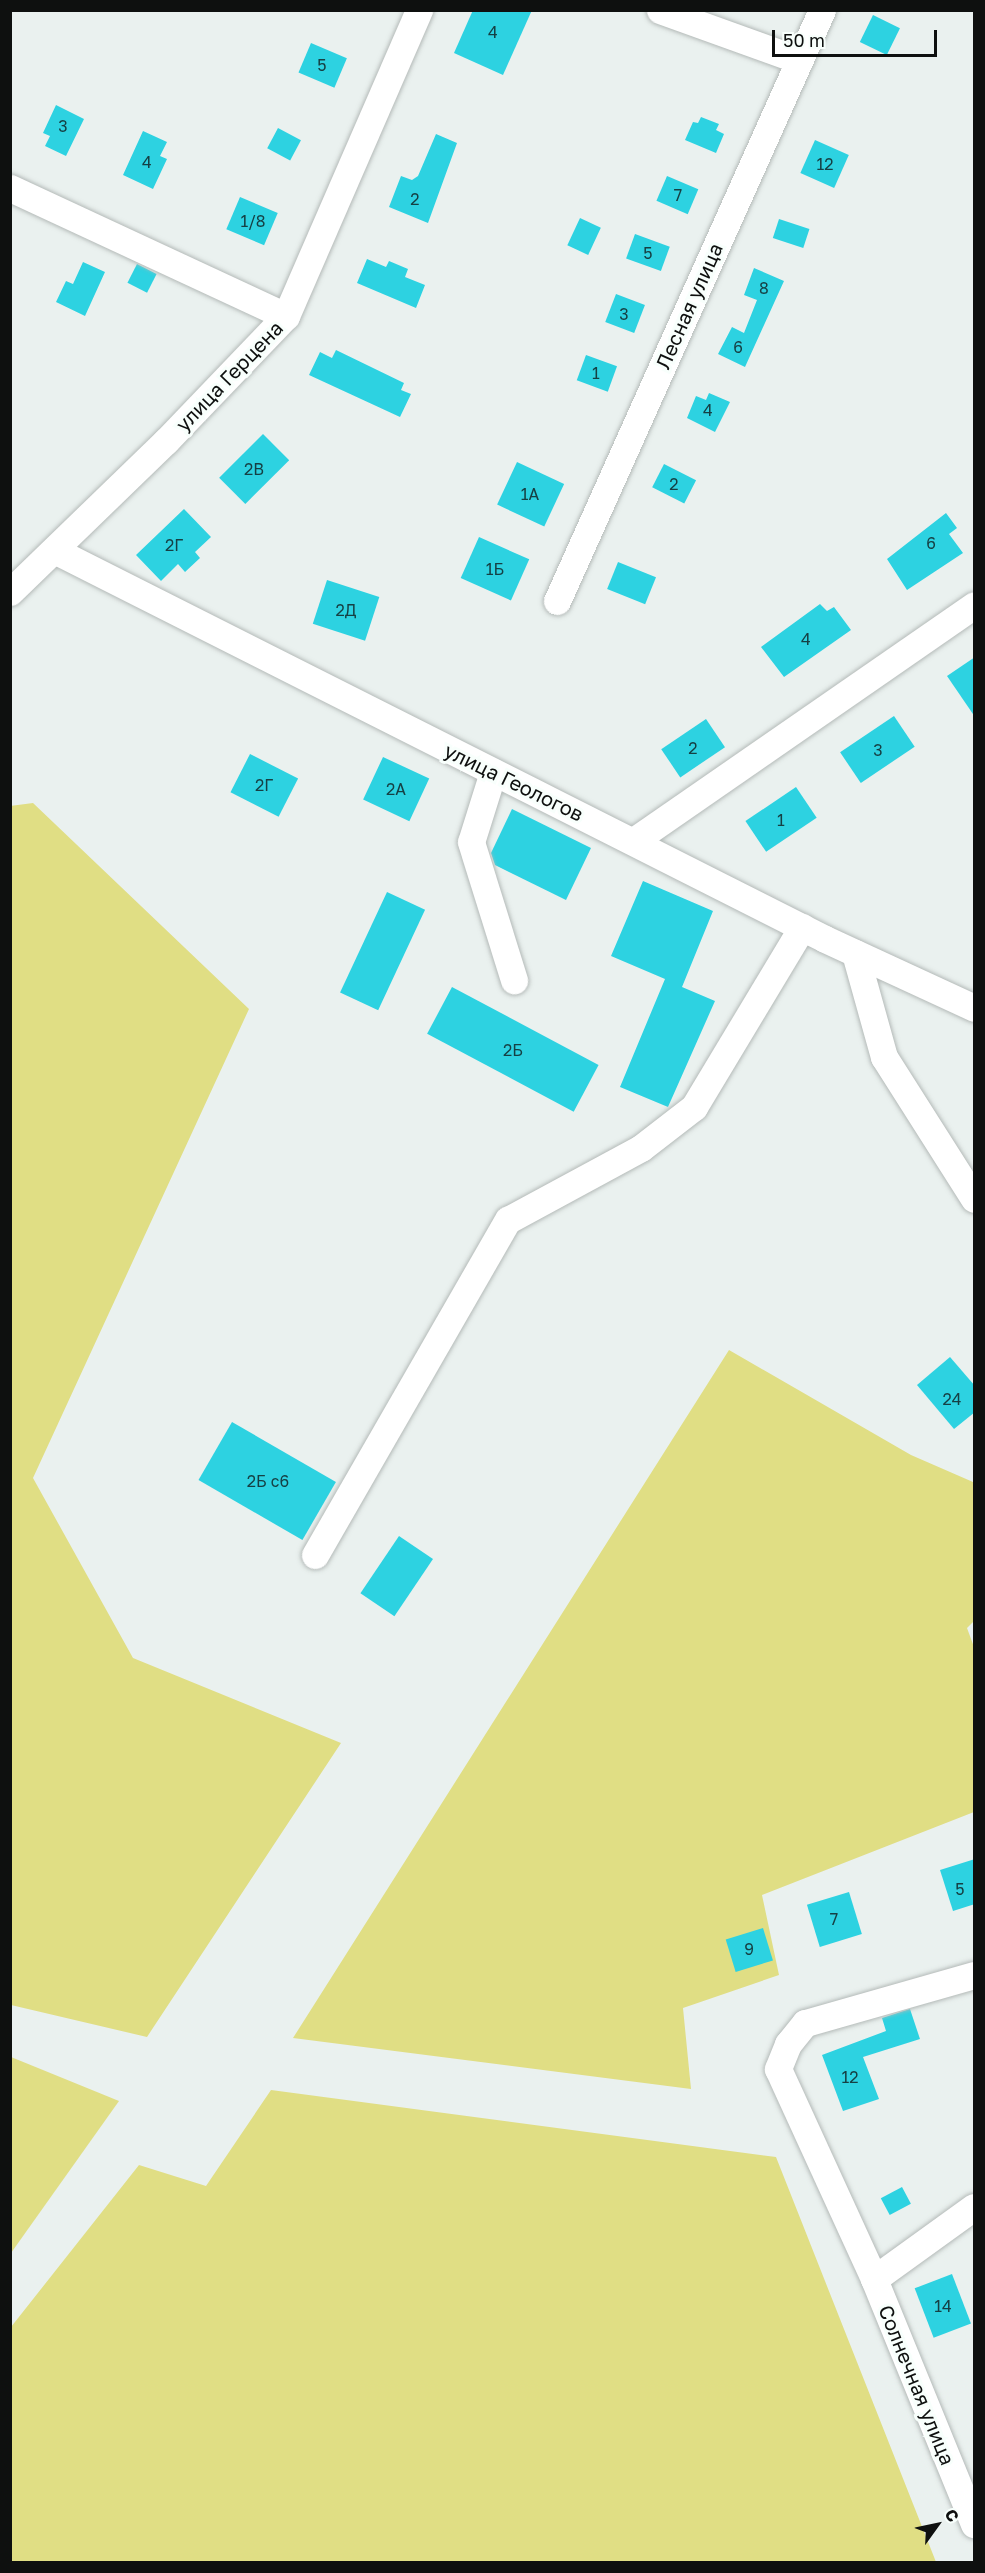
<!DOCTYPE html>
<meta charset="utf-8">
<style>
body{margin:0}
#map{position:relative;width:985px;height:2573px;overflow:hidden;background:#eaf1ef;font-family:"Golos Text",sans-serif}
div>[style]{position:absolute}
.green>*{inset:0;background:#e0de84}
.building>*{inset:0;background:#2dd2e1;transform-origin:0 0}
.roads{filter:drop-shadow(0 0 2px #b4bab8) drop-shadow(0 0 2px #b4bab8)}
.minor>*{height:27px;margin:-13.5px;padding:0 13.5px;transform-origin:13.5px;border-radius:13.5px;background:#fff}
span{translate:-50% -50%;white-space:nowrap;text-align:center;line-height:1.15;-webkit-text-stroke:6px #f8fffc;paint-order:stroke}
.number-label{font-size:16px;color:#164044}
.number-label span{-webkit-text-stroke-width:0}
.street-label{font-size:20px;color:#0e100f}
.frame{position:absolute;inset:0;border:12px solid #0e100f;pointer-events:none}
.north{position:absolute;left:907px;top:2495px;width:60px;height:60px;-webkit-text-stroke:4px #f8fffc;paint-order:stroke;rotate:57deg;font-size:16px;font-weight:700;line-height:24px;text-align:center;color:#0e100f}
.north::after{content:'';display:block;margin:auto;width:21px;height:27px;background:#0e100f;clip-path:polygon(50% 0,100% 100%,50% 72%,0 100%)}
.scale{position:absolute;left:772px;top:30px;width:165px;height:27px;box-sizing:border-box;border:3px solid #0e100f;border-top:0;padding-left:8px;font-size:18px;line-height:21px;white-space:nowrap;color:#0e100f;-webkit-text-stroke:4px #f8fffc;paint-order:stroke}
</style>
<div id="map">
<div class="green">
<div style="clip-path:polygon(33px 803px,249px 1009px,33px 1478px,133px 1658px,341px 1743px,147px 2037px,11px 2005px,10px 806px)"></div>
<div style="clip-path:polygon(729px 1350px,911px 1455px,973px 1482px,974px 1621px,967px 1628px,974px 1647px,974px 1812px,762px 1895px,779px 1975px,683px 2008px,691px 2089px,293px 2038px)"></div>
<div style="clip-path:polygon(11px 2057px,119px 2101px,11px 2253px)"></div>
<div style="clip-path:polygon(271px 2090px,776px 2157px,936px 2562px,11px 2562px,11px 2327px,139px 2165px,206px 2186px)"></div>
</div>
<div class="building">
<div style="clip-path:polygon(473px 10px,532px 10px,503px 75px,454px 53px)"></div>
<div style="left:873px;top:15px;width:30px;height:30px;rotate:26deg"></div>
<div style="left:311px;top:43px;width:39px;height:32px;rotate:23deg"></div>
<div style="clip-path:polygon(56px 105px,84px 119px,66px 156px,45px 146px,50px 136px,43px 133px)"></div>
<div style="clip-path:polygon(701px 117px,719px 124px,716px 130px,724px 134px,716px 153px,685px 140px,693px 122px,698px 123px)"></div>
<div style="left:278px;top:128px;width:26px;height:23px;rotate:28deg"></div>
<div style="clip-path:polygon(143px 131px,167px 142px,160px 156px,167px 159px,153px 189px,123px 175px)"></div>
<div style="clip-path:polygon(436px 134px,457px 143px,428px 223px,389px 207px,401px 176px,412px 180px,418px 176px)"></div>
<div style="left:815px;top:140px;width:37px;height:36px;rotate:24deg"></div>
<div style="left:667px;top:176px;width:34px;height:27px;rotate:23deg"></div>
<div style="left:240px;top:197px;width:41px;height:35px;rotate:23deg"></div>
<div style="left:580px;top:218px;width:23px;height:30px;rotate:25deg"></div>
<div style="left:779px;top:219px;width:32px;height:20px;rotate:18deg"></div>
<div style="left:635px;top:234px;width:37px;height:26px;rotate:20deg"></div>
<div style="clip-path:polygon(367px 259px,386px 267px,389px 261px,408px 269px,405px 277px,425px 285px,416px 308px,357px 283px)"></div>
<div style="clip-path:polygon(83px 262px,105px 272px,85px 316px,56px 302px,66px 281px,73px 284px)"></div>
<div style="left:137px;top:264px;width:22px;height:21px;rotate:27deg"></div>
<div style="clip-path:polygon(754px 268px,784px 281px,745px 367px,718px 354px,732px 327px,744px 333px,757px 300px,744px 295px)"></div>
<div style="left:616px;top:294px;width:31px;height:30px;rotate:21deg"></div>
<div style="clip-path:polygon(336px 350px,404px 383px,401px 390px,411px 394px,400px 417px,309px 375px,320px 352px,332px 358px)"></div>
<div style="left:586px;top:355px;width:33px;height:27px;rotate:20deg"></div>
<div style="clip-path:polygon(709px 393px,730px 402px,715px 432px,687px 418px,696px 396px,706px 400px)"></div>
<div style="left:263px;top:434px;width:37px;height:62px;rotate:45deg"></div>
<div style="left:517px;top:462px;width:52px;height:47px;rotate:25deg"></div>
<div style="left:664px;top:464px;width:36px;height:26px;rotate:27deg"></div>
<div style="clip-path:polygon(184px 509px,211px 537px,195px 552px,200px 558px,185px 572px,178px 564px,161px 581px,136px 555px)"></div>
<div style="clip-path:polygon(946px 513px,957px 528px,949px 534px,963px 553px,907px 590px,887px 559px)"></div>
<div style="left:479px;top:537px;width:55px;height:45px;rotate:24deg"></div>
<div style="left:618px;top:562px;width:41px;height:29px;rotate:22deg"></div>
<div style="left:327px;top:580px;width:55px;height:46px;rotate:18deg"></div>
<div style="clip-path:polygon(820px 604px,827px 611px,834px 607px,851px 630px,784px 677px,761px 647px)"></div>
<div style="clip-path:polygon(975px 657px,975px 717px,947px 676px)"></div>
<div style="left:894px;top:716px;width:37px;height:65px;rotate:56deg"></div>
<div style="left:706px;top:719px;width:34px;height:54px;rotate:56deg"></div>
<div style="left:250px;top:754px;width:54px;height:43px;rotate:27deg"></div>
<div style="left:383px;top:757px;width:51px;height:47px;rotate:25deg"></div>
<div style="left:796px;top:787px;width:37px;height:61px;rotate:56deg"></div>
<div style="clip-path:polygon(512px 809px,591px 848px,566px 900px,495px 865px,491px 853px)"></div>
<div style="clip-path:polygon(643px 881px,713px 911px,682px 987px,715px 1001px,668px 1107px,620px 1087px,665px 979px,611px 956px)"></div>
<div style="left:387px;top:892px;width:42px;height:111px;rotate:25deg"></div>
<div style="left:452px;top:987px;width:166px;height:53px;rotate:28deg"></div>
<div style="clip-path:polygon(950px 1357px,975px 1386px,975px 1412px,954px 1429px,917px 1385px)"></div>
<div style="left:232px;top:1422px;width:120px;height:67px;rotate:30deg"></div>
<div style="left:399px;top:1536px;width:41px;height:69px;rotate:34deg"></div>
<div style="clip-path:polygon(975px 1859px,975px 1904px,953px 1911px,940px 1870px)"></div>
<div style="left:849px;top:1892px;width:44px;height:44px;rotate:73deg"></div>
<div style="left:763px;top:1928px;width:34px;height:39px;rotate:73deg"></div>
<div style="clip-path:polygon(910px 2009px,920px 2039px,863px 2057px,879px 2099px,843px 2111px,822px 2055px,886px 2031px,882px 2018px)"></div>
<div style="left:902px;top:2187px;width:19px;height:24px;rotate:62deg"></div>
<div style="left:952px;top:2274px;width:53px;height:40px;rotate:69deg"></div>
</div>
<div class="roads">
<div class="minor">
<div style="left:660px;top:10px;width:148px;rotate:19.8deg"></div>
<div style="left:10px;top:188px;width:304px;rotate:24.9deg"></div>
<div style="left:56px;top:551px;width:861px;rotate:26.77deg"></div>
<div style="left:825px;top:939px;width:164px;rotate:24.8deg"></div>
<div style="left:10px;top:592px;width:217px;rotate:-44.1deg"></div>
<div style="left:166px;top:441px;width:173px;rotate:-46.2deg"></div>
<div style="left:286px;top:316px;width:334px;rotate:-66.5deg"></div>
<div style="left:557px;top:601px;width:648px;rotate:-65.85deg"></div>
<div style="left:493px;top:772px;width:73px;rotate:107.4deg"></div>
<div style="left:471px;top:842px;width:145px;rotate:72.7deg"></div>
<div style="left:635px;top:840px;width:412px;rotate:-34.7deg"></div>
<div style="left:855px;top:953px;width:108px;rotate:74.4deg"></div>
<div style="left:884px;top:1057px;width:168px;rotate:57.6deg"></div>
<div style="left:315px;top:1555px;width:387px;rotate:-60.1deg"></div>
<div style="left:508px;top:1220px;width:151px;rotate:-28.4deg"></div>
<div style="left:641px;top:1148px;width:67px;rotate:-37.7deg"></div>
<div style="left:694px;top:1107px;width:210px;rotate:-59deg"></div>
<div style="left:974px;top:1975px;width:176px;rotate:164.1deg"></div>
<div style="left:805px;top:2023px;width:27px;rotate:129deg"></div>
<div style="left:788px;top:2044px;width:27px;rotate:112deg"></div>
<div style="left:778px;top:2069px;width:231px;rotate:65.4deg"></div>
<div style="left:874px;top:2279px;width:265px;rotate:67.8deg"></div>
<div style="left:874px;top:2279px;width:123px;rotate:-35.8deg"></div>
</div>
</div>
<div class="number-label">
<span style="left:493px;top:32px">4</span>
<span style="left:322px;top:65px">5</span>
<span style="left:63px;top:126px">3</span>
<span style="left:147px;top:162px">4</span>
<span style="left:825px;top:164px">12</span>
<span style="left:678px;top:195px">7</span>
<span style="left:415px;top:199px">2</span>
<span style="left:253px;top:221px">1/8</span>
<span style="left:648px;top:253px">5</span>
<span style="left:764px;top:288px">8</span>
<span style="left:624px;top:314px">3</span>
<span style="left:738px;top:347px">6</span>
<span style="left:596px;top:373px">1</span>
<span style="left:708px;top:410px">4</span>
<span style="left:254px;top:469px">2В</span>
<span style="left:674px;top:484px">2</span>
<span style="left:530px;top:494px">1А</span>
<span style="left:931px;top:543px">6</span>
<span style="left:174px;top:545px">2Г</span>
<span style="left:495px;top:569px">1Б</span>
<span style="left:346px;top:610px">2Д</span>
<span style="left:806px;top:639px">4</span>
<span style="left:693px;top:748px">2</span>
<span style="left:878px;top:750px">3</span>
<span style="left:264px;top:785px">2Г</span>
<span style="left:396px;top:789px">2А</span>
<span style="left:781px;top:820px">1</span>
<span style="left:513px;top:1050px">2Б</span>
<span style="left:952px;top:1399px">24</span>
<span style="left:268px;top:1481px">2Б с6</span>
<span style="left:960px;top:1889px">5</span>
<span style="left:834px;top:1919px">7</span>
<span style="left:749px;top:1949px">9</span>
<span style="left:850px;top:2077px">12</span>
<span style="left:943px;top:2306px">14</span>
</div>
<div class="street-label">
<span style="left:689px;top:306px;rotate:-66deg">Лесная улица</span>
<span style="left:229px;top:376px;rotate:-46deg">улица Герцена</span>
<span style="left:514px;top:782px;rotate:26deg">улица Геологов</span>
<span style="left:917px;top:2385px;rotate:68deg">Солнечная улица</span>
</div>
<div class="frame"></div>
<div class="north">С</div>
<div class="scale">50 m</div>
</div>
